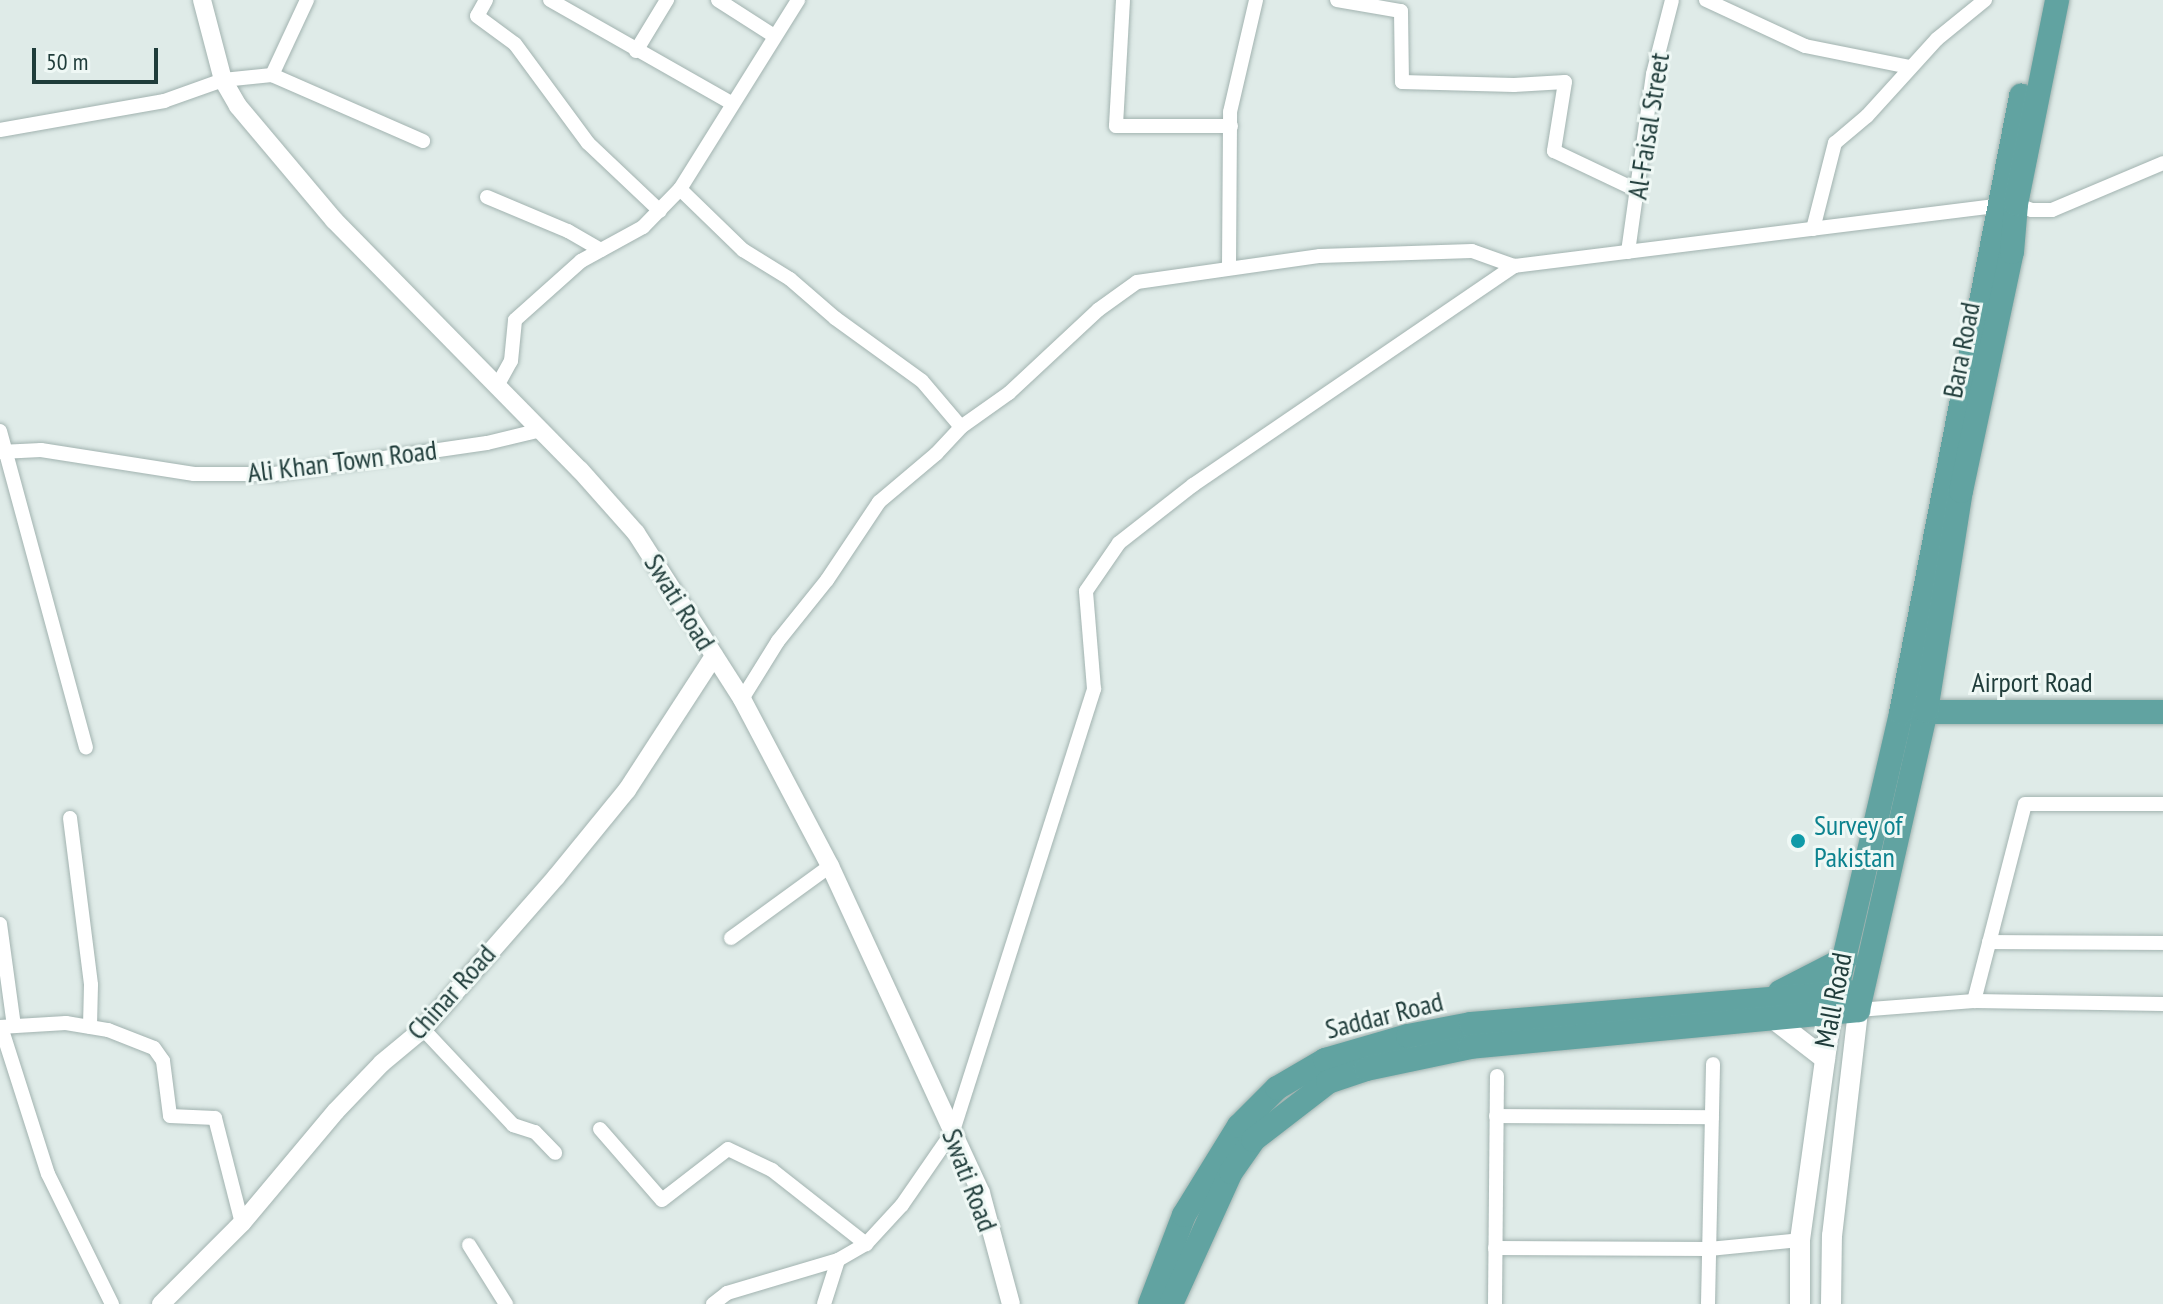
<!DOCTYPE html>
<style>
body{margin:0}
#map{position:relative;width:2163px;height:1304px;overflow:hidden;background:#dfebe8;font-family:"PT Sans Narrow",sans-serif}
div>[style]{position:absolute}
.roads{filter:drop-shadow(0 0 2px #a2b3b0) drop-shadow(0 0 2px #a2b3b0)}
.minor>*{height:14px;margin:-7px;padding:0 7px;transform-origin:7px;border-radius:7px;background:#fff}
.tertiary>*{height:18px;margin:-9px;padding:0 9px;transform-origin:9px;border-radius:9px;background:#fff}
.secondary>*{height:20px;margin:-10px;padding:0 10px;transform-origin:10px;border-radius:10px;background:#fff}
.primary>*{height:24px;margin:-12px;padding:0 12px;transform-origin:12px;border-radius:12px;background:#61a3a1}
.dots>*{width:22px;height:22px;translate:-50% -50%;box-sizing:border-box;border:4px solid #eff8f5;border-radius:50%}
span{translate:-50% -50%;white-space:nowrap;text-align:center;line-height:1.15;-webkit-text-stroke:6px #eff8f5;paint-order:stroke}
.street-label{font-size:28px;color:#1f3c3a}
.culture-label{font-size:28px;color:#0d838f}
.left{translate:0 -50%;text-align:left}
.scale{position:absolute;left:32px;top:48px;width:126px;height:36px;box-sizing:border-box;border:4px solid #1f3c3a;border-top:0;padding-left:10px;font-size:24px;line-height:28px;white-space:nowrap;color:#1f3c3a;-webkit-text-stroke:6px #eff8f5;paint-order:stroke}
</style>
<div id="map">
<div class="roads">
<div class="minor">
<div style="left:486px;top:0;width:18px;rotate:119deg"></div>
<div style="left:477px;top:16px;width:47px;rotate:36.4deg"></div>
<div style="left:515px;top:44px;width:123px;rotate:53.6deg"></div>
<div style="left:588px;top:143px;width:99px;rotate:43.4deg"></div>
<div style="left:550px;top:0;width:210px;rotate:29.6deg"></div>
<div style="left:718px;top:0;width:67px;rotate:32.7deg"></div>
<div style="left:1123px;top:0;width:126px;rotate:93.2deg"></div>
<div style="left:1116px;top:126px;width:115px"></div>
<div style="left:1337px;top:0;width:65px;rotate:9.8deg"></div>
<div style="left:1401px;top:11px;width:71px;rotate:89.2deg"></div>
<div style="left:1402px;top:82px;width:112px;rotate:1.5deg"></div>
<div style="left:1514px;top:85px;width:51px;rotate:-3.4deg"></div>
<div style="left:1565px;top:82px;width:70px;rotate:99.1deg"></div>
<div style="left:1554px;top:151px;width:91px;rotate:25.4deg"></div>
<div style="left:1706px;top:0;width:109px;rotate:24.9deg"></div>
<div style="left:1805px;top:46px;width:106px;rotate:11.4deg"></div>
<div style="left:636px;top:51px;width:60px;rotate:-58.7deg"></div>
<div style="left:272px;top:75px;width:83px;rotate:-65deg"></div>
<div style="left:0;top:130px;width:167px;rotate:-10deg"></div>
<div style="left:164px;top:101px;width:63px;rotate:-19.6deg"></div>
<div style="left:223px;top:80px;width:49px;rotate:-5.8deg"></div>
<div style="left:272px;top:75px;width:165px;rotate:23.6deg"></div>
<div style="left:680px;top:189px;width:88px;rotate:44.1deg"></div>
<div style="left:743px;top:250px;width:55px;rotate:31.7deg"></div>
<div style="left:790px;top:279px;width:60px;rotate:40.9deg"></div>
<div style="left:835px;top:318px;width:107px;rotate:35.9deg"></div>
<div style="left:922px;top:381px;width:60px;rotate:49.7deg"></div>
<div style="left:487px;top:197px;width:88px;rotate:22.8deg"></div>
<div style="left:568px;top:231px;width:38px;rotate:30deg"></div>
<div style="left:2016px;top:204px;width:17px;rotate:21deg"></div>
<div style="left:2032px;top:210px;width:20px"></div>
<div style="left:2052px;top:210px;width:121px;rotate:-22.9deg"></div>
<div style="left:1813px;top:229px;width:89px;rotate:-75.7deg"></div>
<div style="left:1835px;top:143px;width:42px;rotate:-40.2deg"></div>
<div style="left:1867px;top:116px;width:104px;rotate:-47.7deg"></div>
<div style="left:1937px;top:39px;width:62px;rotate:-39.1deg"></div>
<div style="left:1628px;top:252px;width:180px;rotate:-82deg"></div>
<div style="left:1653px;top:74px;width:76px;rotate:-75.6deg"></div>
<div style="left:1229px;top:267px;width:155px;rotate:-89.6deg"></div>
<div style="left:1230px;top:112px;width:115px;rotate:-76.9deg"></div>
<div style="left:497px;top:386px;width:29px;rotate:-61deg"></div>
<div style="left:511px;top:361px;width:41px;rotate:-84.4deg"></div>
<div style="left:515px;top:320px;width:89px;rotate:-41.8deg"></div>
<div style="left:581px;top:261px;width:71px;rotate:-28.7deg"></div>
<div style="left:643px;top:227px;width:53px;rotate:-45.8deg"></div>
<div style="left:680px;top:189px;width:223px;rotate:-58deg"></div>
<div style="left:0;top:431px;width:328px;rotate:74.8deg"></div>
<div style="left:0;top:452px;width:41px;rotate:-2.8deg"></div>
<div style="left:41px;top:450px;width:155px;rotate:8.9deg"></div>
<div style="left:194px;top:474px;width:80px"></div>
<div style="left:274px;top:474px;width:215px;rotate:-8.3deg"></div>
<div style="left:487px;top:443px;width:56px;rotate:-13.5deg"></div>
<div style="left:742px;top:699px;width:68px;rotate:-58.2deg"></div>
<div style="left:778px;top:641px;width:78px;rotate:-51.2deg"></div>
<div style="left:827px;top:580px;width:94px;rotate:-56.3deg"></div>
<div style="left:879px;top:502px;width:75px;rotate:-40.1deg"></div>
<div style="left:936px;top:454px;width:37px;rotate:-47deg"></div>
<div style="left:961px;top:427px;width:59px;rotate:-35.3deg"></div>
<div style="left:1009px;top:393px;width:122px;rotate:-43deg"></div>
<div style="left:1098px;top:310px;width:48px;rotate:-35.7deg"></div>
<div style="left:1137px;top:282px;width:185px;rotate:-8.1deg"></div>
<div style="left:1320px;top:256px;width:152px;rotate:-1.9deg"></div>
<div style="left:1472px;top:251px;width:45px;rotate:19.7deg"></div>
<div style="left:70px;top:818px;width:168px;rotate:82.8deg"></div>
<div style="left:91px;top:985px;width:42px;rotate:91.4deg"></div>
<div style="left:0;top:924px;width:103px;rotate:82.2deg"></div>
<div style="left:731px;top:938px;width:122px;rotate:-36deg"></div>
<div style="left:1989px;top:942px;width:174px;rotate:0.3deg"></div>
<div style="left:1974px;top:1001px;width:203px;rotate:-75.5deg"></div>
<div style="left:2025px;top:804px;width:138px"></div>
<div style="left:1858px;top:1010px;width:116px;rotate:-4.4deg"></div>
<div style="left:1974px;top:1001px;width:189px;rotate:0.9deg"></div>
<div style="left:0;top:1027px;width:66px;rotate:-3.5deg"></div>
<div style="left:66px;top:1023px;width:43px;rotate:9.5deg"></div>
<div style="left:108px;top:1030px;width:49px;rotate:21.4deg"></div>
<div style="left:154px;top:1048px;width:16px;rotate:55deg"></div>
<div style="left:163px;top:1061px;width:55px;rotate:82.7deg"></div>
<div style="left:170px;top:1116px;width:45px;rotate:2.5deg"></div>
<div style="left:215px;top:1118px;width:108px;rotate:75.6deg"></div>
<div style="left:1px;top:1027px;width:154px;rotate:72.3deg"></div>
<div style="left:48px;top:1174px;width:145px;rotate:63.8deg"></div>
<div style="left:423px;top:1029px;width:132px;rotate:46.8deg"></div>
<div style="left:513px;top:1125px;width:23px;rotate:18deg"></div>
<div style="left:535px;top:1132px;width:29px;rotate:46deg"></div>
<div style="left:1496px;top:1116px;width:216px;rotate:0.3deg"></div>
<div style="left:600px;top:1129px;width:94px;rotate:48.9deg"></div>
<div style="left:662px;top:1200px;width:83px;rotate:-37.7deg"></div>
<div style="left:728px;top:1149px;width:49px;rotate:25.5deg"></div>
<div style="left:772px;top:1170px;width:120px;rotate:38.2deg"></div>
<div style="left:469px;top:1245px;width:70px;rotate:57.9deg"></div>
<div style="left:1495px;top:1248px;width:214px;rotate:0.3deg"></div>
<div style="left:1709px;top:1249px;width:91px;rotate:-5.6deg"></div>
<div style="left:713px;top:1304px;width:18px;rotate:-38deg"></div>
<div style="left:727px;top:1293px;width:116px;rotate:-16.6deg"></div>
<div style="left:838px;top:1260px;width:32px;rotate:-30deg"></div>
<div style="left:866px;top:1244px;width:53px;rotate:-47.3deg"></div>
<div style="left:902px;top:1205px;width:90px;rotate:-55.4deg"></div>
<div style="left:953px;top:1131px;width:464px;rotate:-72.3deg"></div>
<div style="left:1094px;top:689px;width:98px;rotate:-94.7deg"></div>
<div style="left:1086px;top:591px;width:58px;rotate:-55.5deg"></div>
<div style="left:1119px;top:543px;width:94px;rotate:-38.1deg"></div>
<div style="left:1193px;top:485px;width:389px;rotate:-34.3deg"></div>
<div style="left:1514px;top:266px;width:488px;rotate:-7.1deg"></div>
<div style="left:824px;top:1304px;width:46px;rotate:-72.3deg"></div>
<div style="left:1495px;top:1304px;width:228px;rotate:-89.5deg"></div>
<div style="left:1708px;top:1304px;width:240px;rotate:-88.8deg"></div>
</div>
<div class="tertiary">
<div style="left:202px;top:0;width:83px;rotate:75.3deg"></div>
<div style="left:223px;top:80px;width:30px;rotate:60deg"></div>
<div style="left:238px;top:106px;width:149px;rotate:49.9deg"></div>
<div style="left:334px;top:220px;width:351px;rotate:45.5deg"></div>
<div style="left:580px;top:470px;width:84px;rotate:48.4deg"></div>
<div style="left:636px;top:533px;width:197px;rotate:57.4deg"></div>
<div style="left:742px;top:699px;width:189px;rotate:62.2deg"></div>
<div style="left:830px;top:866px;width:360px;rotate:65.2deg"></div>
<div style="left:981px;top:1193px;width:115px;rotate:74.9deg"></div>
<div style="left:161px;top:1304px;width:115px;rotate:-45deg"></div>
<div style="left:242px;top:1223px;width:146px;rotate:-50deg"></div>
<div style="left:336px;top:1111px;width:66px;rotate:-46.2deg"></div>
<div style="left:382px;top:1063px;width:53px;rotate:-39.7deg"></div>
<div style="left:423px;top:1029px;width:202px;rotate:-48.8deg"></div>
<div style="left:556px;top:877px;width:112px;rotate:-50.8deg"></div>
<div style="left:627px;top:790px;width:160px;rotate:-57deg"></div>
</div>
<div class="secondary">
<div style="left:1772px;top:1018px;width:67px;rotate:37.7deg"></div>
<div style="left:1800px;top:1304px;width:64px;rotate:-90deg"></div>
<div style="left:1800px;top:1240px;width:232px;rotate:-82.1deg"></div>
<div style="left:1831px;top:1304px;width:68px;rotate:-89.2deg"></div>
<div style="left:1832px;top:1236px;width:227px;rotate:-83.4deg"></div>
</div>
<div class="primary">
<div style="left:1909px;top:712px;width:254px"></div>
<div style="left:1780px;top:992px;width:74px;rotate:-27.3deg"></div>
<div style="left:1832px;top:1010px;width:305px;rotate:-76.9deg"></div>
<div style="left:1901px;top:713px;width:629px;rotate:-78.99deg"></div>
<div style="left:1150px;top:1304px;width:95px;rotate:-69.1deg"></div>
<div style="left:1184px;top:1215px;width:105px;rotate:-58.3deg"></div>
<div style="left:1239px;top:1126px;width:54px;rotate:-45deg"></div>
<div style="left:1277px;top:1088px;width:56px;rotate:-30.3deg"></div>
<div style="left:1325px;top:1060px;width:86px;rotate:-16.1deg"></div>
<div style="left:1408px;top:1036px;width:64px;rotate:-10.8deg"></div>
<div style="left:1471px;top:1024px;width:381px;rotate:-4.8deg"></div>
<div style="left:1171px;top:1304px;width:145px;rotate:-65.6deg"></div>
<div style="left:1231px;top:1172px;width:39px;rotate:-55deg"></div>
<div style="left:1253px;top:1140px;width:95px;rotate:-37.7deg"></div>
<div style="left:1328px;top:1082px;width:40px;rotate:-18.9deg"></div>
<div style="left:1366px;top:1069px;width:106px;rotate:-11.9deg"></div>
<div style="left:1470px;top:1047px;width:390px;rotate:-5.4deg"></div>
<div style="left:1858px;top:1010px;width:307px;rotate:-77.2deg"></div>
<div style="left:1926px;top:711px;width:223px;rotate:-81deg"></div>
<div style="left:1961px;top:491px;width:244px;rotate:-78deg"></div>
<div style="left:2012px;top:252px;width:48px;rotate:-85.2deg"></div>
<div style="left:2016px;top:204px;width:208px;rotate:-78.6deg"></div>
</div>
</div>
<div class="dots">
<div style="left:1798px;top:841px;background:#0f9aa8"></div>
</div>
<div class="street-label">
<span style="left:1648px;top:126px;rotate:-81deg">Al-Faisal Street</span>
<span style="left:1961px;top:350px;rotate:-79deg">Bara Road</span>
<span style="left:342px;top:461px;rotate:-7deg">Ali Khan Town Road</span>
<span style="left:680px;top:602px;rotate:58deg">Swati Road</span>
<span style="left:2032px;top:682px">Airport Road</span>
<span style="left:451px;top:992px;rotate:-48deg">Chinar Road</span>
<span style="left:1833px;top:1000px;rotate:-79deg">Mall Road</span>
<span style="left:1384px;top:1015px;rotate:-14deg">Saddar Road</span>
<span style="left:970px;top:1180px;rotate:69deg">Swati Road</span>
</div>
<div class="culture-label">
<span class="left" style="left:1814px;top:841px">Survey of<br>Pakistan</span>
</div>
<div class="scale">50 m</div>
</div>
